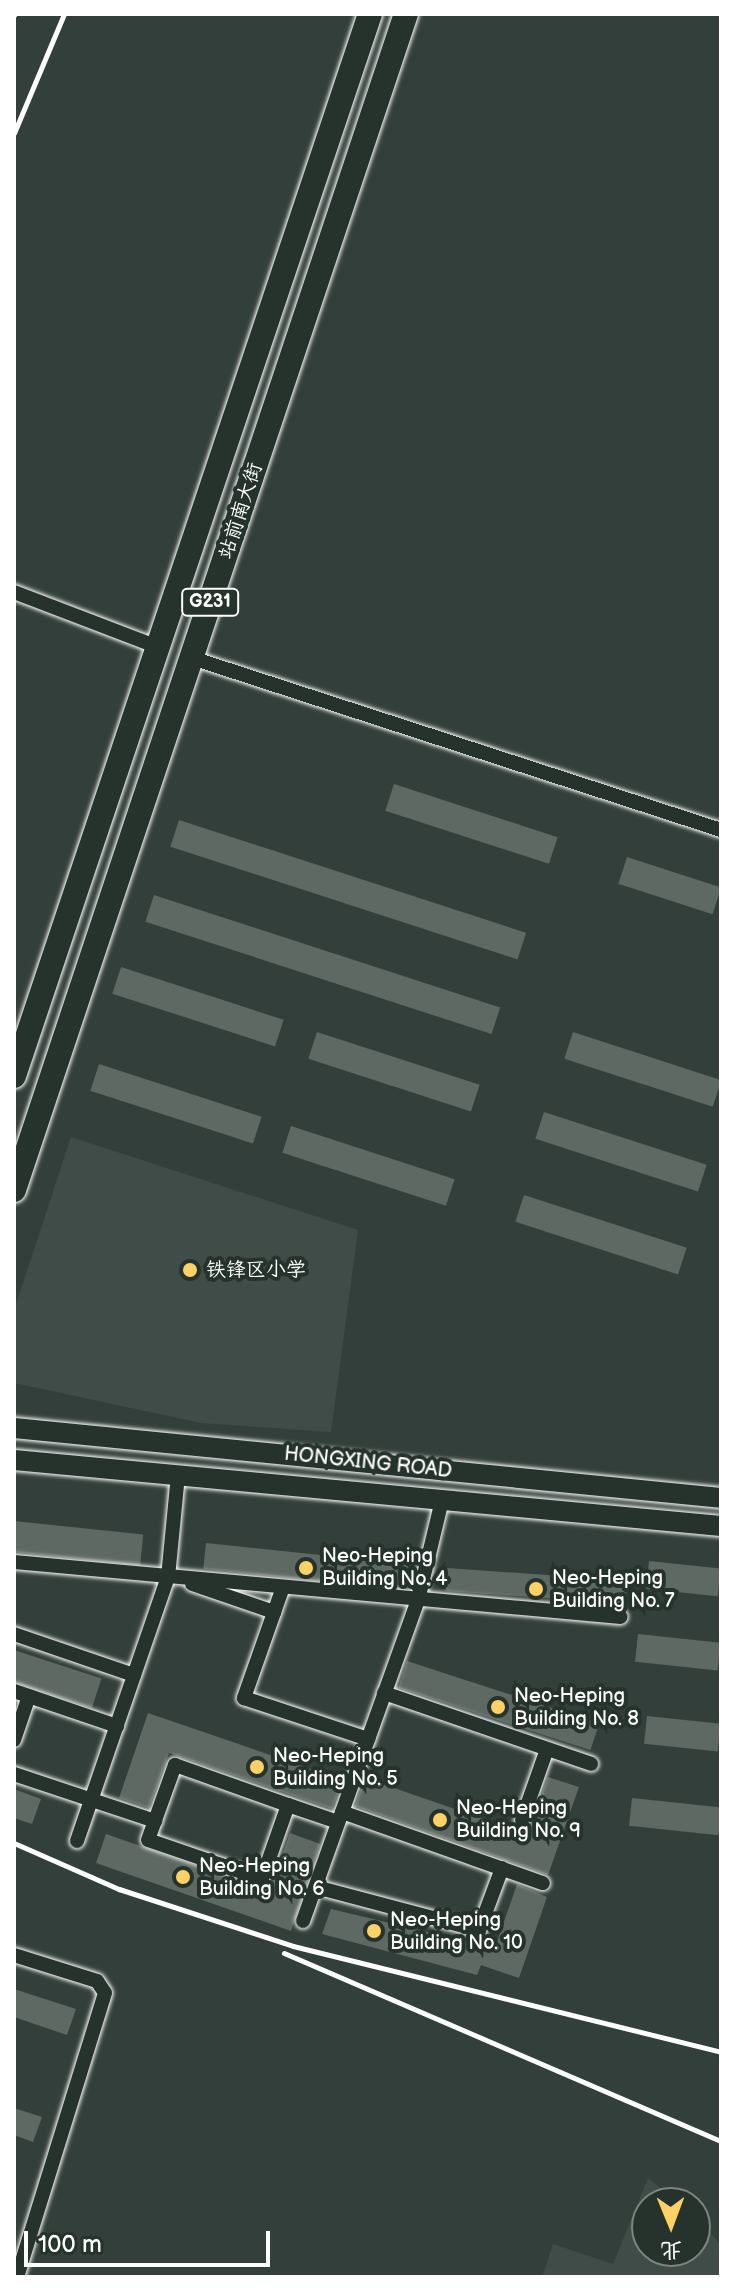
<!DOCTYPE html>
<meta charset="utf-8">
<style>
body{margin:0}
#map{position:relative;width:735px;height:2291px;overflow:hidden;background:#333f3a;font-family:"Balsamiq Sans","LXGW WenKai TC",sans-serif}
div>[style]{position:absolute}
.built>*{inset:0;background:#404c47}
.building>*{inset:0;background:#5f6964;transform-origin:0 0}
.roads{filter:drop-shadow(0 0 2px #fff) drop-shadow(0 0 2px #fff)}
.street>*{height:14px;margin:-7px;padding:0 7px;transform-origin:7px;border-radius:7px;background:#26332d}
.secondary>*{height:20px;margin:-10px;padding:0 10px;transform-origin:10px;border-radius:10px;background:#26332d}
.highway>*{height:24px;margin:-12px;padding:0 12px;transform-origin:12px;border-radius:12px;background:#26332d}
.rail>*{height:5px;margin:-2.5px;padding:0 2.5px;transform-origin:2.5px;border-radius:2.5px;background:#fff}
.dots>*{width:22px;height:22px;translate:-50% -50%;box-sizing:border-box;border:4px solid #26332d;border-radius:50%}
span{translate:-50% -50%;white-space:nowrap;text-align:center;line-height:1.15;-webkit-text-stroke:8px #26332d;paint-order:stroke}
.shield-label span{padding:2px 6px;background:#26332d;border:2px solid;border-radius:6px;-webkit-text-stroke-width:0}
.shield-label{font-size:18px;color:#fff;font-weight:700}
.street-label{font-size:20px;color:#fff}
.poi-label{font-size:20px;color:#fff}
.left{translate:0 -50%;text-align:left}
.frame{position:absolute;inset:0;border:16px solid #fff;pointer-events:none}
.north{position:absolute;left:631px;top:2187px;width:80px;height:80px;box-sizing:border-box;background:#26332d;border:2px solid #7d8581;border-radius:50%;rotate:179deg;font-size:22px;font-weight:700;line-height:32px;text-align:center;color:#fff}
.north::after{content:'';display:block;margin:auto;width:28px;height:36px;background:#ffd166;clip-path:polygon(50% 0,100% 100%,50% 72%,0 100%)}
.scale{position:absolute;left:24px;top:2231px;width:246px;height:36px;box-sizing:border-box;border:4px solid #fff;border-top:0;padding-left:10px;font-size:24px;line-height:28px;white-space:nowrap;color:#fff;-webkit-text-stroke:6px #26332d;paint-order:stroke}
</style>
<div id="map">
<div class="built">
<div style="clip-path:polygon(71px 1137px,358px 1230px,331px 1432px,201px 1423px,14px 1383px,14px 1310px)"></div>
<div style="clip-path:polygon(648px 2178px,680px 2203px,647px 2203px,647px 2251px,695px 2251px,695px 2215px,721px 2245px,721px 2277px,542px 2277px,553px 2244px,613px 2264px)"></div>
</div>
<div class="building">
<div style="left:394px;top:784px;width:172px;height:28px;rotate:18deg"></div>
<div style="left:179px;top:820px;width:365px;height:28px;rotate:18deg"></div>
<div style="left:627px;top:857px;width:99px;height:28px;rotate:18deg"></div>
<div style="left:154px;top:895px;width:364px;height:28px;rotate:18deg"></div>
<div style="left:121px;top:967px;width:171px;height:28px;rotate:18deg"></div>
<div style="left:317px;top:1032px;width:171px;height:28px;rotate:18deg"></div>
<div style="left:573px;top:1032px;width:156px;height:28px;rotate:18deg"></div>
<div style="left:99px;top:1064px;width:171px;height:28px;rotate:18deg"></div>
<div style="left:544px;top:1112px;width:171px;height:28px;rotate:18deg"></div>
<div style="left:291px;top:1126px;width:172px;height:28px;rotate:18deg"></div>
<div style="left:524px;top:1195px;width:171px;height:28px;rotate:18deg"></div>
<div style="left:14px;top:1521px;width:130px;height:31px;rotate:6deg"></div>
<div style="left:206px;top:1543px;width:203px;height:26px;rotate:6deg"></div>
<div style="left:649px;top:1561px;width:72px;height:28px;rotate:6deg"></div>
<div style="left:447px;top:1568px;width:180px;height:23px;rotate:4deg"></div>
<div style="left:638px;top:1634px;width:83px;height:28px;rotate:6deg"></div>
<div style="left:14px;top:1650px;width:92px;height:31px;rotate:18deg"></div>
<div style="left:407px;top:1661px;width:202px;height:28px;rotate:18deg"></div>
<div style="clip-path:polygon(148px 1713px,343px 1780px,332px 1809px,169px 1753px,149px 1808px,119px 1798px)"></div>
<div style="left:647px;top:1716px;width:74px;height:28px;rotate:6deg"></div>
<div style="clip-path:polygon(548px 1777px,579px 1787px,548px 1875px,355px 1806px,365px 1778px,527px 1834px)"></div>
<div style="clip-path:polygon(14px 1789px,41px 1799px,32px 1824px,14px 1818px)"></div>
<div style="left:632px;top:1798px;width:90px;height:28px;rotate:6deg"></div>
<div style="clip-path:polygon(290px 1833px,320px 1844px,291px 1931px,96px 1863px,106px 1834px,270px 1891px)"></div>
<div style="clip-path:polygon(517px 1884px,547px 1897px,519px 1978px,481px 1965px,477px 1975px,322px 1934px,331px 1909px,495px 1948px)"></div>
<div style="clip-path:polygon(14px 1989px,76px 2009px,67px 2035px,14px 2017px)"></div>
<div style="clip-path:polygon(14px 2108px,42px 2117px,33px 2142px,14px 2135px)"></div>
</div>
<div class="roads">
<div class="street">
<div style="left:14px;top:592px;width:154px;rotate:20.9deg"></div>
<div style="left:192px;top:658px;width:556px;rotate:18.01deg"></div>
<div style="left:14px;top:1562px;width:609px;rotate:5.18deg"></div>
<div style="left:192px;top:1584px;width:87px;rotate:18.9deg"></div>
<div style="left:283px;top:1587px;width:118px;rotate:109.4deg"></div>
<div style="left:244px;top:1698px;width:131px;rotate:18.3deg"></div>
<div style="left:14px;top:1634px;width:127px;rotate:18.9deg"></div>
<div style="left:14px;top:1691px;width:109px;rotate:18.8deg"></div>
<div style="left:384px;top:1693px;width:219px;rotate:18.9deg"></div>
<div style="left:14px;top:1740px;width:46px;rotate:-71.2deg"></div>
<div style="left:14px;top:1774px;width:149px;rotate:18.4deg"></div>
<div style="left:288px;top:1805px;width:78px;rotate:109.4deg"></div>
<div style="left:262px;top:1879px;width:120px;rotate:-161.1deg"></div>
<div style="left:148px;top:1840px;width:80px;rotate:-70.2deg"></div>
<div style="left:175px;top:1765px;width:120px;rotate:19.5deg"></div>
<div style="left:288px;top:1805px;width:53px;rotate:18.8deg"></div>
<div style="left:342px;top:1812px;width:213px;rotate:19.5deg"></div>
<div style="left:522px;top:1820px;width:75px;rotate:-70.6deg"></div>
<div style="left:77px;top:1841px;width:279px;rotate:-71deg"></div>
<div style="left:168px;top:1577px;width:102px;rotate:-84.4deg"></div>
<div style="left:316px;top:1887px;width:169px;rotate:14.8deg"></div>
<div style="left:479px;top:1930px;width:66px;rotate:-69.6deg"></div>
<div style="left:303px;top:1921px;width:341px;rotate:-70.3deg"></div>
<div style="left:418px;top:1600px;width:103px;rotate:-76.5deg"></div>
<div style="left:14px;top:1955px;width:87px;rotate:17.4deg"></div>
<div style="left:97px;top:1981px;width:14px;rotate:56deg"></div>
<div style="left:105px;top:1993px;width:297px;rotate:107.2deg"></div>
</div>
<div class="secondary">
<div style="left:14px;top:1428px;width:710px;rotate:5.65deg"></div>
<div style="left:14px;top:1460px;width:710px;rotate:5.33deg"></div>
</div>
<div class="highway">
<div style="left:14px;top:1076px;width:1120px;rotate:-71.47deg"></div>
<div style="left:14px;top:1190px;width:1240px;rotate:-71.57deg"></div>
</div>
</div>
<div class="rail">
<div style="left:14px;top:15px;width:1px;rotate:-90deg"></div>
<div style="left:14px;top:133px;width:129px;rotate:-67.2deg"></div>
<div style="left:14px;top:1843px;width:115px;rotate:23.7deg"></div>
<div style="left:119px;top:1889px;width:183px;rotate:18.1deg"></div>
<div style="left:293px;top:1946px;width:441px;rotate:13.9deg"></div>
<div style="left:284px;top:1953px;width:476px;rotate:23.3deg"></div>
</div>
<div class="dots">
<div style="left:190px;top:1270px;background:#ffd166"></div>
<div style="left:306px;top:1568px;background:#ffd166"></div>
<div style="left:536px;top:1589px;background:#ffd166"></div>
<div style="left:498px;top:1707px;background:#ffd166"></div>
<div style="left:257px;top:1767px;background:#ffd166"></div>
<div style="left:440px;top:1820px;background:#ffd166"></div>
<div style="left:183px;top:1877px;background:#ffd166"></div>
<div style="left:374px;top:1931px;background:#ffd166"></div>
</div>
<div class="shield-label">
<span style="left:210px;top:602px">G231</span>
</div>
<div class="street-label">
<span style="left:241px;top:511px;rotate:-72deg">站前南大街</span>
<span style="left:368px;top:1463px;rotate:6deg">HONGXING ROAD</span>
</div>
<div class="poi-label">
<span class="left" style="left:206px;top:1270px">铁锋区小学</span>
<span class="left" style="left:322px;top:1568px">Neo-Heping<br>Building No. 4</span>
<span class="left" style="left:552px;top:1590px">Neo-Heping<br>Building No. 7</span>
<span class="left" style="left:514px;top:1708px">Neo-Heping<br>Building No. 8</span>
<span class="left" style="left:273px;top:1768px">Neo-Heping<br>Building No. 5</span>
<span class="left" style="left:456px;top:1820px">Neo-Heping<br>Building No. 9</span>
<span class="left" style="left:199px;top:1878px">Neo-Heping<br>Building No. 6</span>
<span class="left" style="left:390px;top:1932px">Neo-Heping<br>Building No. 10</span>
</div>
<div class="frame"></div>
<div class="north">北</div>
<div class="scale">100 m</div>
</div>
